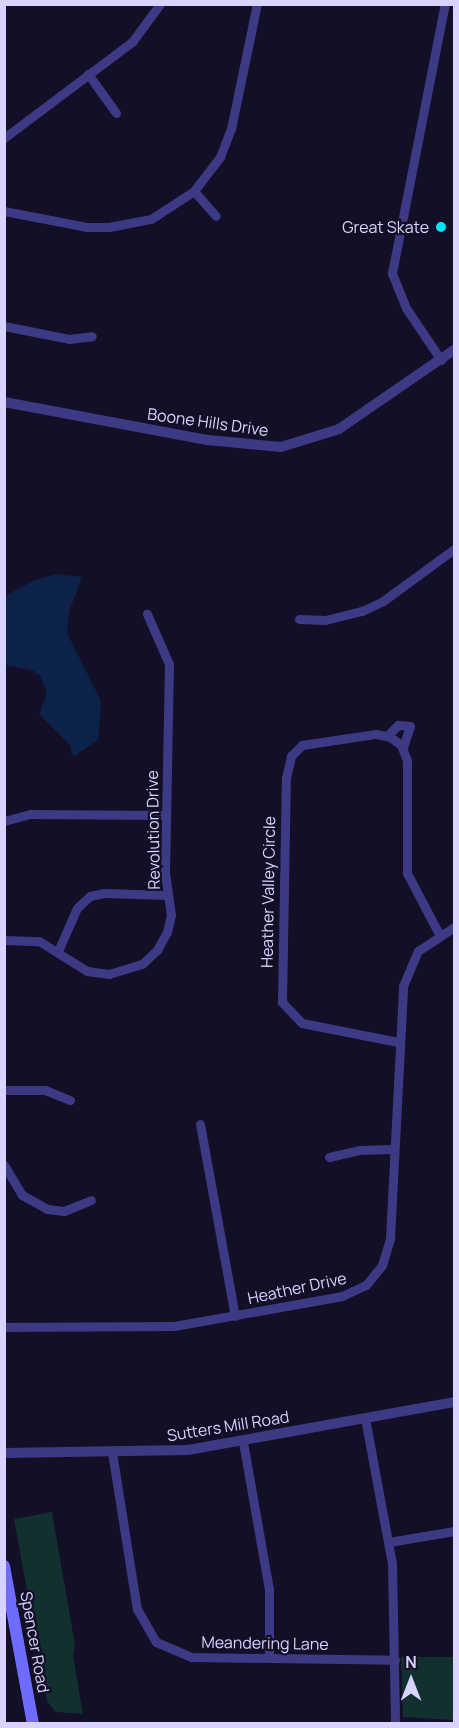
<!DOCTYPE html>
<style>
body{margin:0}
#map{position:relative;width:459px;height:1728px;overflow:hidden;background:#130f26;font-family:Manrope,sans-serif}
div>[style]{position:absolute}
.green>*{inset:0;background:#12302f}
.water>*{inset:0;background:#0c2248}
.minor>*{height:9px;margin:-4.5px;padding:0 4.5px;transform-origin:4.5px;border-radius:4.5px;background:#3d3a85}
.tertiary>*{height:10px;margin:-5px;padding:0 5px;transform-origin:5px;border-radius:5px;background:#3d3a85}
.secondary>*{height:12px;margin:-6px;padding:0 6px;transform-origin:6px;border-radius:6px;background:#6f6bff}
.dots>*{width:16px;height:16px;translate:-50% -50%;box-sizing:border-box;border:3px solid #130f26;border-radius:50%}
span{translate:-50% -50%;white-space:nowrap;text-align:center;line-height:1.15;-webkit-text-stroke:4.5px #130f26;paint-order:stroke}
.poi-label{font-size:16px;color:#d9d4ff}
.right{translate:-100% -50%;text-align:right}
.street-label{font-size:16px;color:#d9d4ff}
.frame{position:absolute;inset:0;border:6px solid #d9d4ff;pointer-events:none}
.north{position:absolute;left:381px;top:1650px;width:60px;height:60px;-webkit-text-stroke:4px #130f26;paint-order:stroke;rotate:0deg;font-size:16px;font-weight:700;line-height:24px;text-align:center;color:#d9d4ff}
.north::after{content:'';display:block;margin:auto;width:21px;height:27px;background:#d9d4ff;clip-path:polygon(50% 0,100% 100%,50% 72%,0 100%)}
</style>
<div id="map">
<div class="green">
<div style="clip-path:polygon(52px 1512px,75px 1645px,73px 1656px,83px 1714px,56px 1712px,47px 1701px,14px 1519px)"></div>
<div style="clip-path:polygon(454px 1629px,454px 1720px,403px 1717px,401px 1657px,453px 1657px)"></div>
</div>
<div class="water">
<div style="clip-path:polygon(57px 574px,82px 577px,69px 612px,67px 633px,101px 701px,98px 740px,73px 757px,70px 745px,39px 714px,47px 693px,40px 676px,32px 670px,5px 665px,5px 596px,35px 580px)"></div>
</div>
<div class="minor">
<div style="left:88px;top:74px;width:48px;rotate:54.3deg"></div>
<div style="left:4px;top:138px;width:160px;rotate:-36.9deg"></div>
<div style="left:132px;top:42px;width:47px;rotate:-53.6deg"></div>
<div style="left:194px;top:191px;width:33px;rotate:49deg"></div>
<div style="left:4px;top:211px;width:85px;rotate:10.9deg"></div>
<div style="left:87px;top:227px;width:22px"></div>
<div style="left:109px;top:227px;width:43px;rotate:-10.8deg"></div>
<div style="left:151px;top:219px;width:51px;rotate:-33.1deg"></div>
<div style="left:194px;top:191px;width:43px;rotate:-52.6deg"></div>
<div style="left:220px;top:157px;width:30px;rotate:-69deg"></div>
<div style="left:231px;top:129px;width:128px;rotate:-78.3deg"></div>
<div style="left:4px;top:326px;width:66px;rotate:11.3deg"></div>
<div style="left:69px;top:339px;width:23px;rotate:-7deg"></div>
<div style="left:441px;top:360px;width:63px;rotate:-123.9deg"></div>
<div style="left:406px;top:308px;width:38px;rotate:-112deg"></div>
<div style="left:392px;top:273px;width:274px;rotate:-78.9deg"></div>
<div style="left:299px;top:619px;width:26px;rotate:2deg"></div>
<div style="left:325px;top:620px;width:38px;rotate:-14deg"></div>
<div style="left:362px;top:611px;width:23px;rotate:-25deg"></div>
<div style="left:383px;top:601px;width:88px;rotate:-36.2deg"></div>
<div style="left:387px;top:736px;width:16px;rotate:-45deg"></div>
<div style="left:398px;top:725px;width:12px;rotate:5deg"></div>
<div style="left:410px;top:726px;width:23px;rotate:108deg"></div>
<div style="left:4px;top:821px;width:28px;rotate:-15deg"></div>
<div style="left:31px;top:814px;width:135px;rotate:0.4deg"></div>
<div style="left:4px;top:940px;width:35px;rotate:2deg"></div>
<div style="left:39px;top:941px;width:57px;rotate:32deg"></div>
<div style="left:87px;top:971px;width:22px;rotate:8deg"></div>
<div style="left:109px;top:974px;width:34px;rotate:-17deg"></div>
<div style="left:142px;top:964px;width:21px;rotate:-43deg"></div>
<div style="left:157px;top:950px;width:21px;rotate:-61deg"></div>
<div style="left:167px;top:932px;width:17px;rotate:-77deg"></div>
<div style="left:171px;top:915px;width:42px;rotate:-98.1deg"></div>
<div style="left:165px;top:873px;width:209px;rotate:-88.9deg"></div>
<div style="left:169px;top:664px;width:55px;rotate:-113.7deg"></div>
<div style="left:58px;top:951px;width:47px;rotate:-66.2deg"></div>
<div style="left:77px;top:908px;width:18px;rotate:-43deg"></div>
<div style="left:90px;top:896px;width:14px;rotate:-12deg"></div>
<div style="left:104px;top:893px;width:64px;rotate:1.8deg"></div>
<div style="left:398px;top:1042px;width:98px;rotate:-168.8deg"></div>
<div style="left:302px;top:1023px;width:29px;rotate:-134deg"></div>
<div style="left:282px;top:1002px;width:224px;rotate:-89deg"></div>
<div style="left:286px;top:778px;width:23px;rotate:-77deg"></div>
<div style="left:291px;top:756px;width:16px;rotate:-45deg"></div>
<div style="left:302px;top:745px;width:75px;rotate:-8.5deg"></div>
<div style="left:376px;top:734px;width:14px;rotate:12deg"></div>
<div style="left:390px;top:737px;width:14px;rotate:36deg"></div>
<div style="left:401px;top:745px;width:17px;rotate:69deg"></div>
<div style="left:407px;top:761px;width:112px;rotate:90deg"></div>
<div style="left:407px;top:873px;width:69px;rotate:62.3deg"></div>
<div style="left:4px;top:1090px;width:41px"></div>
<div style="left:45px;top:1090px;width:27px;rotate:22deg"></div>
<div style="left:200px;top:1124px;width:195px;rotate:79.7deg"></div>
<div style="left:329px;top:1157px;width:32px;rotate:-13deg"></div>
<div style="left:360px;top:1150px;width:32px;rotate:-2deg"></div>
<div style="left:4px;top:1165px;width:35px;rotate:59deg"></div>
<div style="left:22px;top:1195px;width:29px;rotate:29deg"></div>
<div style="left:47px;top:1209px;width:17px;rotate:7deg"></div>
<div style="left:64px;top:1211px;width:29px;rotate:-22deg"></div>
<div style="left:4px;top:1327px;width:170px;rotate:-0.3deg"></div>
<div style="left:174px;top:1326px;width:171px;rotate:-10.1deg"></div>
<div style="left:342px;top:1296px;width:26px;rotate:-25deg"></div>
<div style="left:366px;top:1285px;width:26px;rotate:-51deg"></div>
<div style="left:382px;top:1265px;width:28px;rotate:-73deg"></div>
<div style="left:390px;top:1238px;width:252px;rotate:-87deg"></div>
<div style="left:403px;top:986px;width:38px;rotate:-67deg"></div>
<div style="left:418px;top:951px;width:43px;rotate:-33.7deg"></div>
<div style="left:365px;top:1418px;width:147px;rotate:79.5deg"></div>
<div style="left:392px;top:1563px;width:161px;rotate:88.9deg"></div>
<div style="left:243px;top:1442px;width:149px;rotate:80deg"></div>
<div style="left:269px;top:1589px;width:69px;rotate:90deg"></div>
<div style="left:112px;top:1452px;width:159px;rotate:81deg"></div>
<div style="left:137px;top:1609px;width:38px;rotate:60deg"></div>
<div style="left:156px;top:1642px;width:39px;rotate:23deg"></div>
<div style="left:192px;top:1657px;width:203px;rotate:0.8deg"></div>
<div style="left:389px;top:1542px;width:66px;rotate:-9.6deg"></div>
</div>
<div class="tertiary">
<div style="left:4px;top:402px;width:208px;rotate:10.6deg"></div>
<div style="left:208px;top:440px;width:73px;rotate:5.5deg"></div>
<div style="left:281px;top:447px;width:61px;rotate:-17.2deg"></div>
<div style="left:339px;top:429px;width:140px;rotate:-34.5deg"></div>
<div style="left:4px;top:1453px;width:184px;rotate:-0.9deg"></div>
<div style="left:188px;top:1450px;width:270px;rotate:-10.2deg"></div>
</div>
<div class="secondary">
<div style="left:4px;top:1566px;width:161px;rotate:79.6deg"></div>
</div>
<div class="dots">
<div style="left:441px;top:227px;background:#00e5ff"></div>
</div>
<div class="poi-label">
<span class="right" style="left:429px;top:227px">Great Skate</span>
</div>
<div class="street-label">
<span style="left:208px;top:422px;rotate:8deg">Boone Hills Drive</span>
<span style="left:153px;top:830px;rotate:-91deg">Revolution Drive</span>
<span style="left:268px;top:892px;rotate:-89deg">Heather Valley Circle</span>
<span style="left:297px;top:1288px;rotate:-12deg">Heather Drive</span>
<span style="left:228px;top:1426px;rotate:-9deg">Sutters Mill Road</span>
<span style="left:35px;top:1642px;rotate:80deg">Spencer Road</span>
<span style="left:265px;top:1643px;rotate:1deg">Meandering Lane</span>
</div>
<div class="frame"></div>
<div class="north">N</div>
</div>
